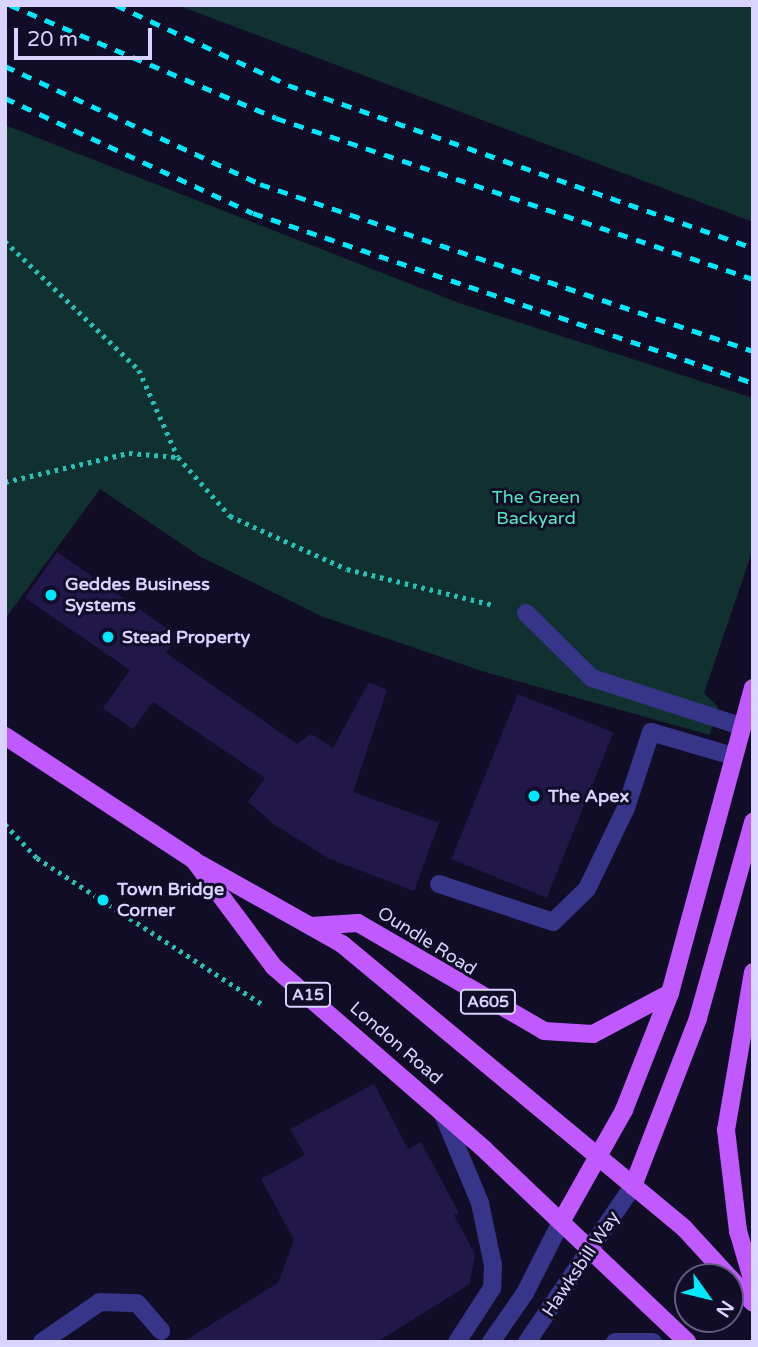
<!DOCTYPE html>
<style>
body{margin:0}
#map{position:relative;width:758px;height:1347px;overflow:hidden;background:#110d27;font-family:"Varela Round",sans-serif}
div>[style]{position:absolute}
.green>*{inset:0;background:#103130}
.building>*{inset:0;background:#211849;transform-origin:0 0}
.path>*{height:4.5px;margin-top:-2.25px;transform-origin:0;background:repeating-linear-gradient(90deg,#26c0b5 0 3.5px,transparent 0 8.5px)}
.service>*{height:18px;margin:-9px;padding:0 9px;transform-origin:9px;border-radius:9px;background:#373589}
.minor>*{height:18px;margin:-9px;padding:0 9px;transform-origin:9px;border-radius:9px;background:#373589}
.primary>*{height:18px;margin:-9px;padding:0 9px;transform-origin:9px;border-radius:9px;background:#c05aff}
.rail>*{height:5px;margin-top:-2.5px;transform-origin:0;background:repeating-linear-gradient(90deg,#00e8fe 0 10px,transparent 0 19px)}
.dots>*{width:19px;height:19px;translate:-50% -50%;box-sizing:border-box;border:4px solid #110d27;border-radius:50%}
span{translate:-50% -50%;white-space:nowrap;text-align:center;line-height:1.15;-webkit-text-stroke:6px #110d27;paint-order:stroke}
.shield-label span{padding:2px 5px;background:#110d27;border:2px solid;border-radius:5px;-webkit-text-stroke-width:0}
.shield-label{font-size:16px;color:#d8d3ff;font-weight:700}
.park-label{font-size:18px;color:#56e8c2}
.poi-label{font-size:18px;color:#d8d3ff;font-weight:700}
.left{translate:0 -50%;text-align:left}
.street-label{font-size:18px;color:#d8d3ff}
.frame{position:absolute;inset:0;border:7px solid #d8d3ff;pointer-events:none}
.north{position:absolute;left:674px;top:1263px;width:70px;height:70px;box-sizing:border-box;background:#110d27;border:2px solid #615c7d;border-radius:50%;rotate:124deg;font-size:19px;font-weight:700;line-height:28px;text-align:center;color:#d8d3ff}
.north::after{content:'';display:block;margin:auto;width:24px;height:32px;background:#00e8fe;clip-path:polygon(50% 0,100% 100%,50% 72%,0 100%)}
.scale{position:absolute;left:14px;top:28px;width:138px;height:32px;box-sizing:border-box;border:4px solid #d8d3ff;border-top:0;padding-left:9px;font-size:21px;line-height:24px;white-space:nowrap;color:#d8d3ff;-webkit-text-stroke:5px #110d27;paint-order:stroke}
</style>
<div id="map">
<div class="green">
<div style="clip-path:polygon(177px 5px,753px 5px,753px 222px)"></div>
<div style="clip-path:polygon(5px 125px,459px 303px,753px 398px,753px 549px,704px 693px,718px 707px,710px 735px,485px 672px,321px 616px,201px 557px,100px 489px,5px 619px)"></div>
</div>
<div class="building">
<div style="clip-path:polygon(57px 552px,178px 636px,166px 653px,297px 744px,311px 734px,333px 748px,369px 682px,387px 690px,353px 792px,439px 823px,414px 891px,328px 858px,275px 825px,248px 802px,265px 778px,153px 702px,133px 729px,103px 708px,130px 670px,25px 598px)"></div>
<div style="left:518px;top:694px;width:103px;height:178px;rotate:22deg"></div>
<div style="clip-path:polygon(374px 1084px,408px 1149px,421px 1142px,459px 1213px,454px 1215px,475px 1254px,470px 1284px,377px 1342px,183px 1342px,278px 1283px,294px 1240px,261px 1179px,305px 1155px,290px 1129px)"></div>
</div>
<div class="path">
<div style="left:5px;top:241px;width:186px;rotate:43.9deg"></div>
<div style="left:139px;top:370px;width:95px;rotate:65.9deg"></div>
<div style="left:178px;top:457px;width:79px;rotate:48.6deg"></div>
<div style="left:230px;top:516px;width:128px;rotate:24.4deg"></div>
<div style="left:347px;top:569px;width:151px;rotate:13.8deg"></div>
<div style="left:5px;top:482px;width:127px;rotate:-13.2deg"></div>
<div style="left:129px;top:453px;width:49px;rotate:4.7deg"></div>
<div style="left:5px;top:824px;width:47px;rotate:46.7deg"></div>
<div style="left:37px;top:858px;width:268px;rotate:33deg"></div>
</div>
<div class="service">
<div style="left:526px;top:613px;width:93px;rotate:44.6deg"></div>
<div style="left:592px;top:678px;width:157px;rotate:17.9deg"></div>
<div style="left:439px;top:884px;width:120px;rotate:18.4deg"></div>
<div style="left:553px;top:922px;width:47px;rotate:-44.1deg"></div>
<div style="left:587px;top:889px;width:90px;rotate:-64.3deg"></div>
<div style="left:626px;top:808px;width:80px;rotate:-71.8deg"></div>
<div style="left:651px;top:732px;width:85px;rotate:16.3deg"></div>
<div style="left:42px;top:1342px;width:70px;rotate:-34.6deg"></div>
<div style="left:100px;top:1302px;width:37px;rotate:2deg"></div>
<div style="left:137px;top:1303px;width:37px;rotate:49deg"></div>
</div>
<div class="minor">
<div style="left:442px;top:1112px;width:99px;rotate:67.3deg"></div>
<div style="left:480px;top:1203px;width:63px;rotate:78.2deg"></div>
<div style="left:493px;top:1265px;width:23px;rotate:92deg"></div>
<div style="left:492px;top:1288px;width:64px;rotate:122.9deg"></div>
<div style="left:491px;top:1342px;width:60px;rotate:-55.2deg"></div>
<div style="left:525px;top:1293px;width:80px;rotate:-63.1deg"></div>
<div style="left:527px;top:1342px;width:189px;rotate:-55.8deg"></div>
<div style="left:615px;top:1342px;width:38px"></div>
</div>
<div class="primary">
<div style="left:5px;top:736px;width:226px;rotate:33.3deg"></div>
<div style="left:194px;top:860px;width:134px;rotate:53.2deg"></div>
<div style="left:274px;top:967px;width:279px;rotate:40.9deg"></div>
<div style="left:485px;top:1150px;width:279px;rotate:43.5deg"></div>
<div style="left:200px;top:864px;width:163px;rotate:29.4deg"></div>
<div style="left:342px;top:944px;width:445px;rotate:39.7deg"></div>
<div style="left:684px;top:1228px;width:67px;rotate:47.4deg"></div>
<div style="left:311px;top:926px;width:47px;rotate:-3.7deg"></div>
<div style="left:358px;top:923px;width:215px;rotate:30.1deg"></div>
<div style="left:544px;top:1031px;width:49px;rotate:3.5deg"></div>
<div style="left:593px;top:1034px;width:87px;rotate:-28deg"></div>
<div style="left:753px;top:972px;width:160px;rotate:99.7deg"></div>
<div style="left:726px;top:1130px;width:102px;rotate:83.2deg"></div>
<div style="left:738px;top:1231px;width:53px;rotate:73.6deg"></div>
<div style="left:633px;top:1186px;width:180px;rotate:-68.8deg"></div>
<div style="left:698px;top:1018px;width:204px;rotate:-74.3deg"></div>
<div style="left:561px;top:1222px;width:129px;rotate:-60.6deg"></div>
<div style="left:624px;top:1110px;width:126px;rotate:-68.5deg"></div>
<div style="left:670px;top:993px;width:316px;rotate:-74.8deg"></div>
<div style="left:730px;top:1278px;width:34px;rotate:47deg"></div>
</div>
<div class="rail">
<div style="left:10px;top:5px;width:289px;rotate:23deg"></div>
<div style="left:276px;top:118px;width:503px;rotate:18.65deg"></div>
<div style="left:116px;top:5px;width:190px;rotate:24.9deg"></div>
<div style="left:288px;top:85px;width:493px;rotate:19.3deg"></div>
<div style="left:5px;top:66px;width:281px;rotate:24.8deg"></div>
<div style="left:260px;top:184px;width:521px;rotate:18.71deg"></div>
<div style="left:5px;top:98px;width:273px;rotate:24.9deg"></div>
<div style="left:253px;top:213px;width:528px;rotate:18.78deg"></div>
</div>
<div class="dots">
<div style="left:51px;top:595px;background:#00e8fe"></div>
<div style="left:108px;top:637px;background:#00e8fe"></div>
<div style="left:534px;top:796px;background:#00e8fe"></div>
<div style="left:103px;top:900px;background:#00e8fe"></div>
</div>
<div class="shield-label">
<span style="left:308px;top:995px">A15</span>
<span style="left:488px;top:1002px">A605</span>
</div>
<div class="park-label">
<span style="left:536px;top:508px">The Green<br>Backyard</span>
</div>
<div class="poi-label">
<span class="left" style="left:65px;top:595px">Geddes Business<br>Systems</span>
<span class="left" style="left:122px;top:637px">Stead Property</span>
<span class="left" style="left:548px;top:796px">The Apex</span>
<span class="left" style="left:117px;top:900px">Town Bridge<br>Corner</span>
</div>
<div class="street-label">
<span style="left:427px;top:941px;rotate:32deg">Oundle Road</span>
<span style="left:396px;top:1043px;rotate:41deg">London Road</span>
<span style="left:581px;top:1264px;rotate:-56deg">Hawksbill Way</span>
</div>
<div class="frame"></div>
<div class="north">N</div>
<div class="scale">20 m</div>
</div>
